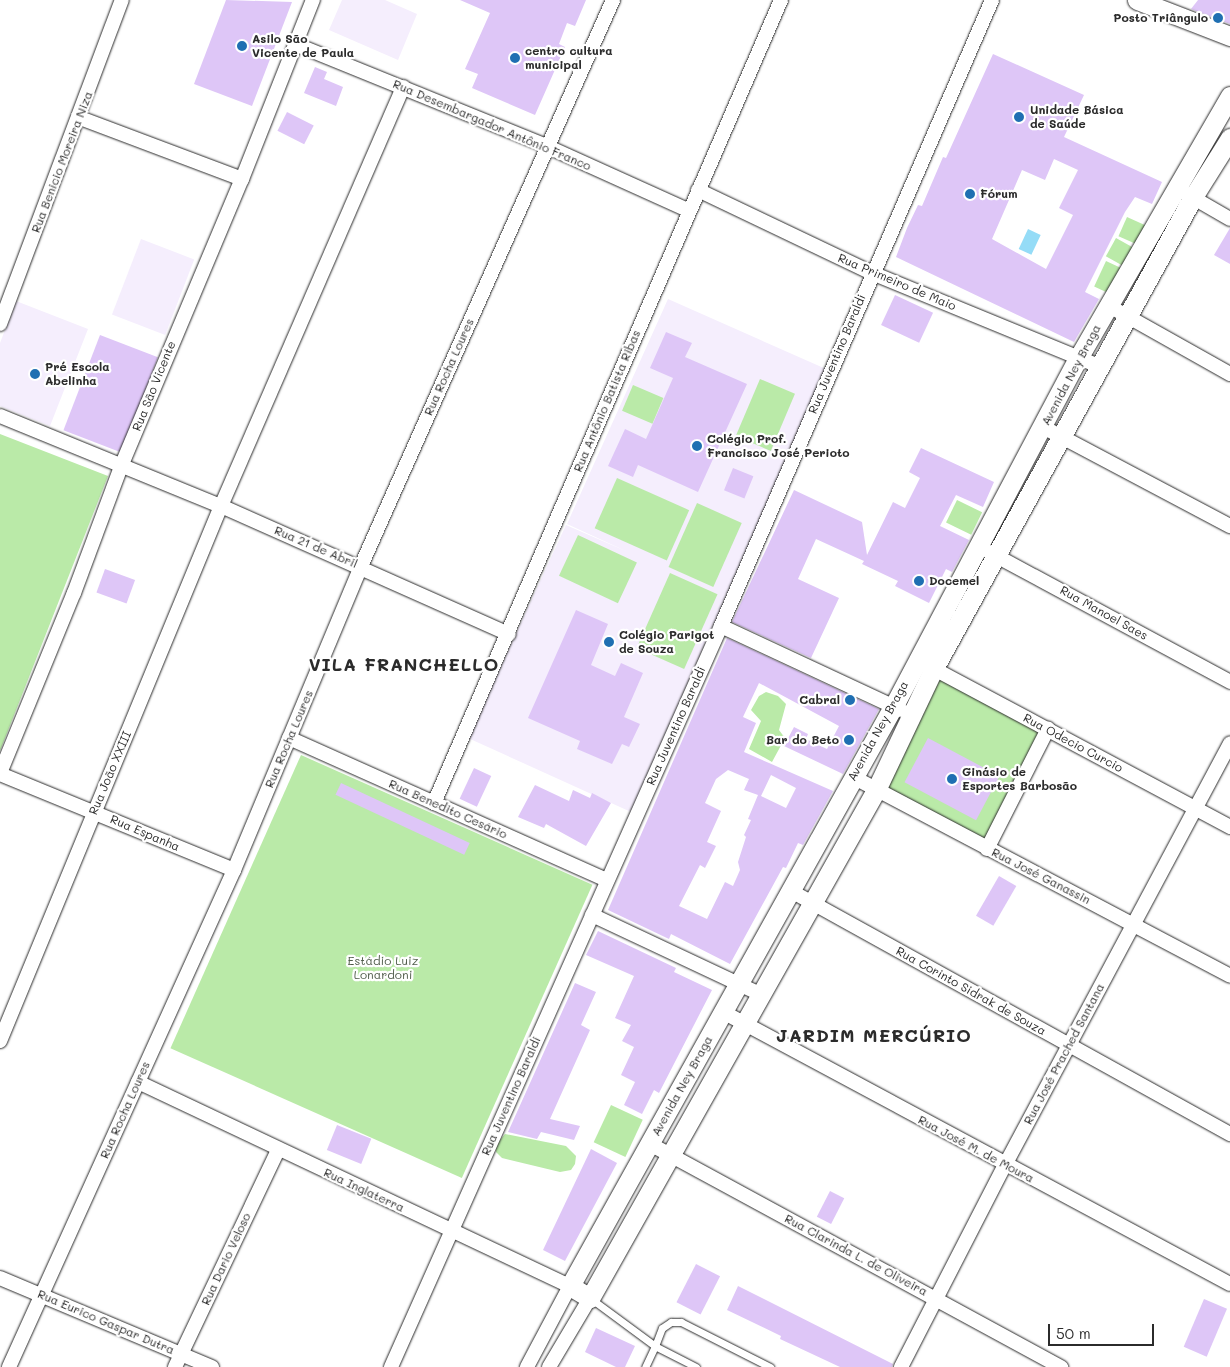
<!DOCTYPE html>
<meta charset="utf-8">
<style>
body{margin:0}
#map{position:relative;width:1230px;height:1367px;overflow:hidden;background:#fff;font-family:Mali,sans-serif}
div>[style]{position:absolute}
.built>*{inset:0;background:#f5eefd;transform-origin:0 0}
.green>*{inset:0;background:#baeaa8;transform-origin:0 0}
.water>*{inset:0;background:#95dcf7;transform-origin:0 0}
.building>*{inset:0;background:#dec6f7;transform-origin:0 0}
.roads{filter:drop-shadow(0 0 1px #2b2b2b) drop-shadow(0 0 1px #2b2b2b)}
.lane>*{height:7px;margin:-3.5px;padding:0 3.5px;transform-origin:3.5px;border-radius:3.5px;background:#fff}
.street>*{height:14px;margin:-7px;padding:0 7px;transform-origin:7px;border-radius:7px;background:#fff}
.secondary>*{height:19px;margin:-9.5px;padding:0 9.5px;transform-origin:9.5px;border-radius:9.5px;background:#fff}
.dots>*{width:14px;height:14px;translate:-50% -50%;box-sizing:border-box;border:2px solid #fff;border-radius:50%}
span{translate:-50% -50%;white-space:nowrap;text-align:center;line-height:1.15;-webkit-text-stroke:4.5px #fff;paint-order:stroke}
.poi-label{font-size:12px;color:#2b2b2b;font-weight:700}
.right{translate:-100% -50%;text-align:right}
.left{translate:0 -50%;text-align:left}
.street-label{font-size:12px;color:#2b2b2b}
.park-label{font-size:12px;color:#4f5b4a}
.district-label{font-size:18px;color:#2b2b2b;font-weight:700;letter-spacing:1px}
.scale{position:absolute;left:1048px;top:1324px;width:106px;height:22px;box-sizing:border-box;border:2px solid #2b2b2b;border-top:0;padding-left:6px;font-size:15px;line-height:18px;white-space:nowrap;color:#2b2b2b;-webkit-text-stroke:4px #fff;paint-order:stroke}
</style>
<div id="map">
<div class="built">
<div style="clip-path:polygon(342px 0,385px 0,417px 14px,398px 60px,329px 30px)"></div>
<div style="left:141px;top:239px;width:57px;height:81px;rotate:21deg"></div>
<div style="clip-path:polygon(668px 299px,826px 369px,631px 812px,468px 738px,566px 525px,628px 552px,567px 524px)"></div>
<div style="clip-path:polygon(16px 301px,88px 329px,50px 426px,0 406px,0 343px)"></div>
</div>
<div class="green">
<div style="left:1127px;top:217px;width:20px;height:21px;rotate:24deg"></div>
<div style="left:1116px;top:238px;width:21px;height:21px;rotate:29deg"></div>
<div style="left:1106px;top:261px;width:19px;height:28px;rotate:25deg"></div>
<div style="left:760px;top:379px;width:38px;height:62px;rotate:23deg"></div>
<div style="left:633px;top:385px;width:33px;height:28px;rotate:23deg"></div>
<div style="clip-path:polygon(0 434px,108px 476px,0 751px)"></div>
<div style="left:617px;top:478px;width:79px;height:55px;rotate:24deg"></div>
<div style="left:957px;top:500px;width:28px;height:25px;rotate:26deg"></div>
<div style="left:697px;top:503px;width:49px;height:70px;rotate:24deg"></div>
<div style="left:578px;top:535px;width:65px;height:45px;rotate:25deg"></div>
<div style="left:670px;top:573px;width:52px;height:82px;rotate:24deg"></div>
<div style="left:936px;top:674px;width:122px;height:128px;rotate:27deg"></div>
<div style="clip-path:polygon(766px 692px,778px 696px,786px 704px,779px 730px,785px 738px,772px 762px,749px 749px,761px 721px,751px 710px,759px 696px)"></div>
<div style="left:301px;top:755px;width:319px;height:321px;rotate:24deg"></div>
<div style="left:611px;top:1105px;width:35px;height:41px;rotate:25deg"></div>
<div style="clip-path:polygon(505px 1134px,566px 1146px,576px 1156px,575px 1164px,571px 1170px,560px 1172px,502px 1158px,496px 1152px,496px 1145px)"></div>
</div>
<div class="water">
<div style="left:1028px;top:229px;width:14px;height:22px;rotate:25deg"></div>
</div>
<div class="building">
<div style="clip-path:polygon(226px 0,292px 2px,252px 106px,194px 84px)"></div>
<div style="clip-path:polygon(460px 0,586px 0,575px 26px,567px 23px,559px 44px,565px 47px,535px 115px,472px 88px,478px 74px,465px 69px,490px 13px)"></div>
<div style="clip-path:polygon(1198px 0,1230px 0,1230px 24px,1191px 9px)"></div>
<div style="clip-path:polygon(evenodd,993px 54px,1084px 95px,1064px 137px,1162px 182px,1152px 204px,1135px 197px,1125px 212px,1085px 292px,1099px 299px,1074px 342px,896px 257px,907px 228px,918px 205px,922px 206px,943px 157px,946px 158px,993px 54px,1054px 159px,1078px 170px,1059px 208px,1073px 215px,1046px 269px,992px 239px,1022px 170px,1045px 180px,1054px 159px)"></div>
<div style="clip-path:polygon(315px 67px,327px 72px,324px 79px,343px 87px,336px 106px,304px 93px)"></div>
<div style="left:287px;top:112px;width:30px;height:21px;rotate:27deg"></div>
<div style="clip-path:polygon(1230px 228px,1230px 264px,1214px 255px)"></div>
<div style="left:895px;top:295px;width:42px;height:33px;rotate:25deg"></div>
<div style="clip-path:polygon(666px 332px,692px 343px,685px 357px,747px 384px,698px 492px,638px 465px,633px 477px,608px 466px,625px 429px,646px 439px,673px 378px,650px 368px)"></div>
<div style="left:100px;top:335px;width:62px;height:102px;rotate:21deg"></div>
<div style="clip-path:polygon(921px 448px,994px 482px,983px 507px,956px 495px,940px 526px,969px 540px,952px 572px,946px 569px,929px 603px,895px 586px,898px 581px,862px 564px,864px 561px,816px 539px,798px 579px,839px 598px,811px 658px,732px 622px,794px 490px,862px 522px,867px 555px,893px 502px,905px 508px,920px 478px,909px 472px)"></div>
<div style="left:733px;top:468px;width:22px;height:24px;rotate:22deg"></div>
<div style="left:105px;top:569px;width:32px;height:25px;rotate:20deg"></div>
<div style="clip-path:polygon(576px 610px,608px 624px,591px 665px,615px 676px,621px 663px,643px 673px,624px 717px,640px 724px,629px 747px,622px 744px,612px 764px,577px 749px,580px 741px,528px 718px)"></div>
<div style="clip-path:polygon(evenodd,727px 638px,879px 709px,843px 774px,784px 746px,794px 727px,808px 734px,806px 739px,827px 749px,839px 726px,759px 683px,743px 717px,756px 723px,744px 752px,833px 791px,803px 845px,798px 843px,786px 868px,783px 867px,730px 964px,671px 934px,669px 939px,608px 910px,727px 638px,728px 770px,749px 779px,744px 790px,758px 795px,748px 819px,751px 820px,744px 835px,746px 837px,738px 862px,740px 870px,733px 886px,725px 882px,707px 919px,679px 906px,700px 865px,705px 868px,716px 846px,707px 842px,721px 811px,705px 803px,716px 779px,728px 770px,727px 638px,771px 775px,796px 788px,786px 808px,761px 796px,771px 775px)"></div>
<div style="left:928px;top:738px;width:81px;height:50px;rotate:28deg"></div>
<div style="left:474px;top:768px;width:19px;height:34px;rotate:25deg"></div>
<div style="left:341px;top:783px;width:142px;height:13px;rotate:25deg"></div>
<div style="clip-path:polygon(535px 785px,569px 801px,573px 790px,590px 798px,592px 793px,611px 803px,586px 846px,546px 824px,544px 828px,518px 817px)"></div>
<div style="left:999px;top:876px;width:20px;height:46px;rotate:30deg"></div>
<div style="clip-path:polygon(598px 931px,676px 968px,674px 972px,712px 990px,659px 1093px,654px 1090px,642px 1114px,624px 1105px,635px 1082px,621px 1075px,634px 1047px,622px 1041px,631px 1025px,615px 1018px,634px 976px,586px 955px)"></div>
<div style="clip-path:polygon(575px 983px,596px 992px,581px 1025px,590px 1030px,550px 1119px,580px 1126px,574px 1140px,541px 1132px,537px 1139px,508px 1132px)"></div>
<div style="left:337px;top:1125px;width:37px;height:27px;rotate:22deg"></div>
<div style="clip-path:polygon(591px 1149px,617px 1163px,565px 1261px,543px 1250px)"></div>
<div style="left:830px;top:1191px;width:16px;height:29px;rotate:27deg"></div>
<div style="left:696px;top:1264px;width:27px;height:43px;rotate:27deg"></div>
<div style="clip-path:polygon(738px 1286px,893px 1364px,892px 1367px,840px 1367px,780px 1339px,781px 1336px,727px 1310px)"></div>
<div style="left:1204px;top:1299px;width:25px;height:52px;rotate:23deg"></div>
<div style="clip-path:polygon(596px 1328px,635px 1346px,625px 1367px,616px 1367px,585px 1352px)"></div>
</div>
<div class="roads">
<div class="lane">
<div style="left:590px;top:1298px;width:81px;rotate:36.4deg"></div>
<div style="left:655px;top:1346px;width:23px;rotate:115deg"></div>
<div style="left:696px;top:1367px;width:46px;rotate:-152.9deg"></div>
<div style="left:655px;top:1346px;width:19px;rotate:-69deg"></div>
<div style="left:662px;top:1328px;width:11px;rotate:-34deg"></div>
<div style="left:671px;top:1322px;width:10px"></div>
<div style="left:681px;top:1322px;width:100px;rotate:26.8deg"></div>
</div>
<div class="street">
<div style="left:295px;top:44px;width:271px;rotate:22.1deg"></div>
<div style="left:546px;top:146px;width:156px;rotate:24.3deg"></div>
<div style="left:80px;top:118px;width:173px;rotate:20.6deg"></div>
<div style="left:698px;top:190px;width:193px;rotate:25.5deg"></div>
<div style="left:872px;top:273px;width:245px;rotate:22.3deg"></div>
<div style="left:1185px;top:193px;width:52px;rotate:30deg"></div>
<div style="left:1109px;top:306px;width:139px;rotate:29.3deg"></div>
<div style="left:0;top:324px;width:346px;rotate:-69.4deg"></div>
<div style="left:0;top:416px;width:239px;rotate:22.2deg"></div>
<div style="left:221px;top:506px;width:315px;rotate:24deg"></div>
<div style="left:1043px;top:427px;width:212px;rotate:27.9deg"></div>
<div style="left:989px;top:552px;width:274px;rotate:28.3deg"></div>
<div style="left:721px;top:626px;width:199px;rotate:25deg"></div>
<div style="left:925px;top:664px;width:346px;rotate:28.1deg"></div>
<div style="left:289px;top:738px;width:348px;rotate:24.1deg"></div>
<div style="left:0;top:773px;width:195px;rotate:-67.7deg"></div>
<div style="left:74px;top:593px;width:138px;rotate:-69.6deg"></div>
<div style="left:122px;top:464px;width:309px;rotate:-67.2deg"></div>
<div style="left:242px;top:179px;width:193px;rotate:-68.4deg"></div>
<div style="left:0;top:774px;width:253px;rotate:22.3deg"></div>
<div style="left:853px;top:777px;width:426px;rotate:27.8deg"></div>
<div style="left:434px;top:803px;width:875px;rotate:-66.63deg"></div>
<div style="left:987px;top:849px;width:135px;rotate:-63.1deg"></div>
<div style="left:791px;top:891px;width:502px;rotate:28.97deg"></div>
<div style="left:592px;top:915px;width:188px;rotate:25.2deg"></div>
<div style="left:723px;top:1012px;width:575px;rotate:28.21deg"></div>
<div style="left:0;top:1041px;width:579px;rotate:-67.56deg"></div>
<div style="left:221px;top:506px;width:457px;rotate:-66.5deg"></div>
<div style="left:138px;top:1082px;width:478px;rotate:25.3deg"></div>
<div style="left:570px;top:1286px;width:92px;rotate:118deg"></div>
<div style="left:650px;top:1144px;width:468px;rotate:28.5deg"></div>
<div style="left:0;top:1278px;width:230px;rotate:22.8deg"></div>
<div style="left:9px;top:1367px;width:546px;rotate:-65.64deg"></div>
<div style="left:234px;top:870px;width:329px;rotate:-67.3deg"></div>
<div style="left:361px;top:566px;width:620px;rotate:-66deg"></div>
<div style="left:175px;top:1367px;width:240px;rotate:-64.6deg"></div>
<div style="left:391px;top:1367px;width:811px;rotate:-65.99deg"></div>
<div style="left:721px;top:626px;width:682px;rotate:-66.59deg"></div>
<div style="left:549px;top:1367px;width:80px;rotate:-59.3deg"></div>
<div style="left:901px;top:1367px;width:227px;rotate:-62.8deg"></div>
<div style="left:1005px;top:1165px;width:478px;rotate:-61.9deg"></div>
</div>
<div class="secondary">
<div style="left:1137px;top:0;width:100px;rotate:21.2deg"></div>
<div style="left:1230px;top:96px;width:301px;rotate:120.1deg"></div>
<div style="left:1079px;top:356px;width:395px;rotate:117.9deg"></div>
<div style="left:894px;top:705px;width:665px;rotate:119.15deg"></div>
<div style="left:570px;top:1286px;width:23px;rotate:31deg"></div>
<div style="left:590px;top:1298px;width:583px;rotate:-60.62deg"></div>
<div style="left:876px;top:790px;width:135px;rotate:-64.6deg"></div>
<div style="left:934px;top:668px;width:538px;rotate:-61.19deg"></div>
<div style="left:1193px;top:197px;width:70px;rotate:-57.9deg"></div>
</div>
</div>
<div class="dots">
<div style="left:1218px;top:18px;background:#1f6fb2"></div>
<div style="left:242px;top:46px;background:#1f6fb2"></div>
<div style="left:515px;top:58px;background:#1f6fb2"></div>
<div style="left:1019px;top:117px;background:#1f6fb2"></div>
<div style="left:970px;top:194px;background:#1f6fb2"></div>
<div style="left:35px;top:374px;background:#1f6fb2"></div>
<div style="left:697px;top:446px;background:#1f6fb2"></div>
<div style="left:919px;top:581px;background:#1f6fb2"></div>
<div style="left:609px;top:642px;background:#1f6fb2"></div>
<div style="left:850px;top:700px;background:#1f6fb2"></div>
<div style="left:849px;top:740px;background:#1f6fb2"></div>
<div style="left:952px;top:779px;background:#1f6fb2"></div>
</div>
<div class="poi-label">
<span class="right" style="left:1208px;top:18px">Posto Triângulo</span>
<span class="left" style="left:252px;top:46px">Asilo São<br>Vicente de Paula</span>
<span class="left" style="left:525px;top:58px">centro cultura<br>municipal</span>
<span class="left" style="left:1030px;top:117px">Unidade Básica<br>de Saúde</span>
<span class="left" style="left:980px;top:194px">Fórum</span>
<span class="left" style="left:45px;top:374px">Pré Escola<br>Abelinha</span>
<span class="left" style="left:707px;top:446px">Colégio Prof.<br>Francisco José Perioto</span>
<span class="left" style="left:929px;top:581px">Docemel</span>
<span class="left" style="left:619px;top:642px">Colégio Parigot<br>de Souza</span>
<span class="right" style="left:840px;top:700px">Cabral</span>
<span class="right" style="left:839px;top:740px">Bar do Beto</span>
<span class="left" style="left:962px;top:779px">Ginásio de<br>Esportes Barbosão</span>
</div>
<div class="street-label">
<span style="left:492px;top:125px;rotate:23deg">Rua Desembargador Antônio Franco</span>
<span style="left:62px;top:162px;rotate:-69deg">Rua Benicio Moreira Niza</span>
<span style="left:897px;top:282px;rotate:23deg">Rua Primeiro de Maio</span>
<span style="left:837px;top:354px;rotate:-67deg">Rua Juventino Baraldi</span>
<span style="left:449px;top:367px;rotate:-66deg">Rua Rocha Loures</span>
<span style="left:1071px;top:375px;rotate:-62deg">Avenida Ney Braga</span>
<span style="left:154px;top:386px;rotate:-68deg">Rua São Vicente</span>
<span style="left:607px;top:401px;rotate:-67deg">Rua Antônio Batista Ribas</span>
<span style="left:316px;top:547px;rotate:23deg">Rua 21 de Abril</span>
<span style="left:1104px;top:613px;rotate:29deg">Rua Manoel Saes</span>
<span style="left:676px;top:726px;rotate:-66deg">Rua Juventino Baraldi</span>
<span style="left:878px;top:731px;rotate:-61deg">Avenida Ney Braga</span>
<span style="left:289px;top:739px;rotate:-67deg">Rua Rocha Loures</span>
<span style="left:1073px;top:743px;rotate:28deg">Rua Odecio Curcio</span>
<span style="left:110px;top:773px;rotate:-67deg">Rua João XXIII</span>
<span style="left:448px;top:809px;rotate:24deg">Rua Benedito Cesário</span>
<span style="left:145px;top:833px;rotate:23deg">Rua Espanha</span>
<span style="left:1041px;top:876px;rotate:27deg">Rua José Ganassin</span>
<span style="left:971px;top:991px;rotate:29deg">Rua Corinto Sidrak de Souza</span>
<span style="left:1064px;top:1054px;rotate:-62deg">Rua José Prached Santana</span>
<span style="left:682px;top:1086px;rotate:-61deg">Avenida Ney Braga</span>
<span style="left:511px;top:1096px;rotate:-66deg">Rua Juventino Baraldi</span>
<span style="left:125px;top:1110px;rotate:-66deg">Rua Rocha Loures</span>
<span style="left:976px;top:1149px;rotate:28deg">Rua José M. de Moura</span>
<span style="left:364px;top:1190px;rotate:25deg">Rua Inglaterra</span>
<span style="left:856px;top:1255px;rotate:28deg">Rua Clarinda L. de Oliveira</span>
<span style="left:226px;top:1259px;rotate:-65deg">Rua Dario Veloso</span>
<span style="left:106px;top:1322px;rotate:23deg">Rua Eurico Gaspar Dutra</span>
</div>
<div class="park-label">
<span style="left:383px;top:968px">Estádio Luiz<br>Lonardoni</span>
</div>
<div class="district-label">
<span style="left:404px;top:664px">VILA FRANCHELLO</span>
<span style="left:874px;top:1035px">JARDIM MERCÚRIO</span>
</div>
<div class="scale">50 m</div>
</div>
